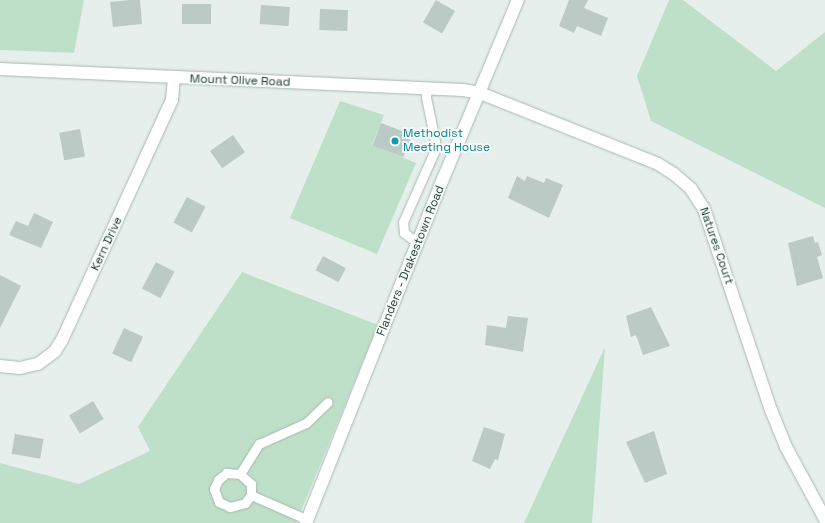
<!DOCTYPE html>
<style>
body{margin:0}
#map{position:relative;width:825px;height:523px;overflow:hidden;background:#e6efeb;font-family:"Space Grotesk",sans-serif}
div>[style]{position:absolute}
.green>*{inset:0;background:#bfe0c8}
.building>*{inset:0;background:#bbcac4;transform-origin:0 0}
.roads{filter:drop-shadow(0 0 1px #a8b8b2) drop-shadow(0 0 1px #a8b8b2)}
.service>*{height:9px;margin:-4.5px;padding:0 4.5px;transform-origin:4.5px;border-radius:4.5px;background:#fff}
.minor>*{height:12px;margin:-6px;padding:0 6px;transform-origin:6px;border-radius:6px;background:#fff}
.tertiary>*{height:12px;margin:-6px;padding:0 6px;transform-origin:6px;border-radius:6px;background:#fff}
.dots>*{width:11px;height:11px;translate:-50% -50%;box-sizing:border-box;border:2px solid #f7fbf9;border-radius:50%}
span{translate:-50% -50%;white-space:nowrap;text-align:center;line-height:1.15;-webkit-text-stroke:3.5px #f7fbf9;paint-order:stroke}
.street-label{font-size:12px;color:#24423a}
.culture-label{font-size:12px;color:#0d838f}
.left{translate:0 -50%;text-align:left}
</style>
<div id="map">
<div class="green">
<div style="clip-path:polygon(0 0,84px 0,74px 53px,0 50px)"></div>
<div style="clip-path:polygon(669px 0,683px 0,776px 71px,825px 32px,825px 208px,651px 121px,637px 76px)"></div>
<div style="clip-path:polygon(340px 101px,384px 115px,372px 145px,416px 163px,377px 254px,290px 218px)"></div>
<div style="clip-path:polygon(242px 272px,378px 325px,296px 523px,0 523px,0 463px,79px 484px,150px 451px,138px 427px)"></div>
<div style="clip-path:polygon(605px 347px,592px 523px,524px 523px)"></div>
</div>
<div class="building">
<div style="clip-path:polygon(130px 0,140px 0,142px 24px,113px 27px,110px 2px)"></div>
<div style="left:436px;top:0;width:22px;height:26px;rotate:30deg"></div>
<div style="clip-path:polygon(569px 0,588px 0,584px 8px,608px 18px,601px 36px,577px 26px,574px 33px,559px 26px)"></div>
<div style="left:182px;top:4px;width:29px;height:20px"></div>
<div style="left:261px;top:5px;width:29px;height:19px;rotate:4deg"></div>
<div style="left:320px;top:9px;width:28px;height:21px;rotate:2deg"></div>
<div style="left:381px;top:123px;width:33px;height:24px;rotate:21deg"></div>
<div style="left:80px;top:129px;width:28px;height:21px;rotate:80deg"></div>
<div style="left:233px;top:135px;width:21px;height:28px;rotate:55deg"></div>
<div style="clip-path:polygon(517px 176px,525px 181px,527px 176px,544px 183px,546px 178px,563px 185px,549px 218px,508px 198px)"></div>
<div style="left:187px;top:197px;width:21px;height:29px;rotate:28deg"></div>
<div style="clip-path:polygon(34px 213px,53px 222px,41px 248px,9px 235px,16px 221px,28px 226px)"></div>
<div style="clip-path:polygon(813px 236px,815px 243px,818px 242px,822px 255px,817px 257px,823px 278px,797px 286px,788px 243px)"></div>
<div style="left:323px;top:256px;width:26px;height:16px;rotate:28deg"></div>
<div style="left:156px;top:262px;width:21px;height:30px;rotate:28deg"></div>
<div style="clip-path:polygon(0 275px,21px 286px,0 328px)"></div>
<div style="clip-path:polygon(651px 307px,670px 346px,643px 355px,636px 335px,631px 337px,626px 316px)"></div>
<div style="clip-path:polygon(508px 316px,528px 318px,523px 352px,485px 345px,487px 325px,506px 328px)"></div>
<div style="left:124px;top:328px;width:21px;height:28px;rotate:25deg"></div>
<div style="left:93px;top:401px;width:21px;height:28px;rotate:59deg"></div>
<div style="clip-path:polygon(484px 427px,505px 434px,498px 460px,495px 459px,490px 469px,472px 461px)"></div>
<div style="clip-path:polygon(654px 431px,667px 474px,645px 483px,626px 442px)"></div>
<div style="left:15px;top:434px;width:29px;height:20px;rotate:10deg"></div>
</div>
<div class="roads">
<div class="service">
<div style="left:418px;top:243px;width:17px;rotate:-144deg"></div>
<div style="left:404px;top:233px;width:11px;rotate:-95deg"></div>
<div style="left:403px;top:222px;width:77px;rotate:-66.1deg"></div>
<div style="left:434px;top:152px;width:11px;rotate:-85deg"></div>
<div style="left:435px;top:141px;width:45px;rotate:-101.6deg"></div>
<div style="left:426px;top:97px;width:9px;rotate:-84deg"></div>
<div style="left:240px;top:474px;width:36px;rotate:-58deg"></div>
<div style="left:259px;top:444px;width:51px;rotate:-24.1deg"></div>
<div style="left:306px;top:423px;width:30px;rotate:-44deg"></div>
<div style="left:251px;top:495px;width:10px;rotate:127deg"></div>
<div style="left:245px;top:503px;width:16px;rotate:165deg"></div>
<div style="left:230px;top:507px;width:12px;rotate:-156deg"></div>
<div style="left:219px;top:502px;width:14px;rotate:-111deg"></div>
<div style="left:214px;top:489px;width:10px;rotate:-66deg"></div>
<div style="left:218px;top:480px;width:11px;rotate:-41deg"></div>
<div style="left:226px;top:473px;width:14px;rotate:4deg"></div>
<div style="left:240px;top:474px;width:15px;rotate:42deg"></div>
<div style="left:251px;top:484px;width:11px;rotate:90deg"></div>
<div style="left:251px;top:495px;width:62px;rotate:23.7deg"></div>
</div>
<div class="minor">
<div style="left:480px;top:93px;width:192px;rotate:21.7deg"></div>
<div style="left:658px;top:164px;width:19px;rotate:32deg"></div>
<div style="left:674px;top:174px;width:23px;rotate:41deg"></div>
<div style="left:691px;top:189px;width:24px;rotate:57deg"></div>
<div style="left:704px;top:209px;width:212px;rotate:71.6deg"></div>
<div style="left:771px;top:410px;width:40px;rotate:68deg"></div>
<div style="left:786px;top:447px;width:82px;rotate:61.6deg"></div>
<div style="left:0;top:366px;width:20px;rotate:6deg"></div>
<div style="left:20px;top:368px;width:18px;rotate:-13deg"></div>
<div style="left:38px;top:364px;width:21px;rotate:-37deg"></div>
<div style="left:55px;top:351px;width:13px;rotate:-58deg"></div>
<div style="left:62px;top:340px;width:264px;rotate:-65.4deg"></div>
<div style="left:172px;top:100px;width:22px;rotate:-85deg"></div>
</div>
<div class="tertiary">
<div style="left:0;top:69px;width:463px;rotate:2.6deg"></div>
<div style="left:463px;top:90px;width:17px;rotate:10deg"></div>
<div style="left:306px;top:523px;width:370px;rotate:-68.3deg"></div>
<div style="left:443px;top:179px;width:194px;rotate:-67.3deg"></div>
</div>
</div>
<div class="dots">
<div style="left:395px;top:141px;background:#0f9aa8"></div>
</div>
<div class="street-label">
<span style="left:240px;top:81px;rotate:2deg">Mount Olive Road</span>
<span style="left:107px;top:244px;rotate:-65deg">Kern Drive</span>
<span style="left:716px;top:246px;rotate:71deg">Natures Court</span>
<span style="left:411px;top:261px;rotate:-68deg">Flanders - Drakestown Road</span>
</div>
<div class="culture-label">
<span class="left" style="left:403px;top:141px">Methodist<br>Meeting House</span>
</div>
</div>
